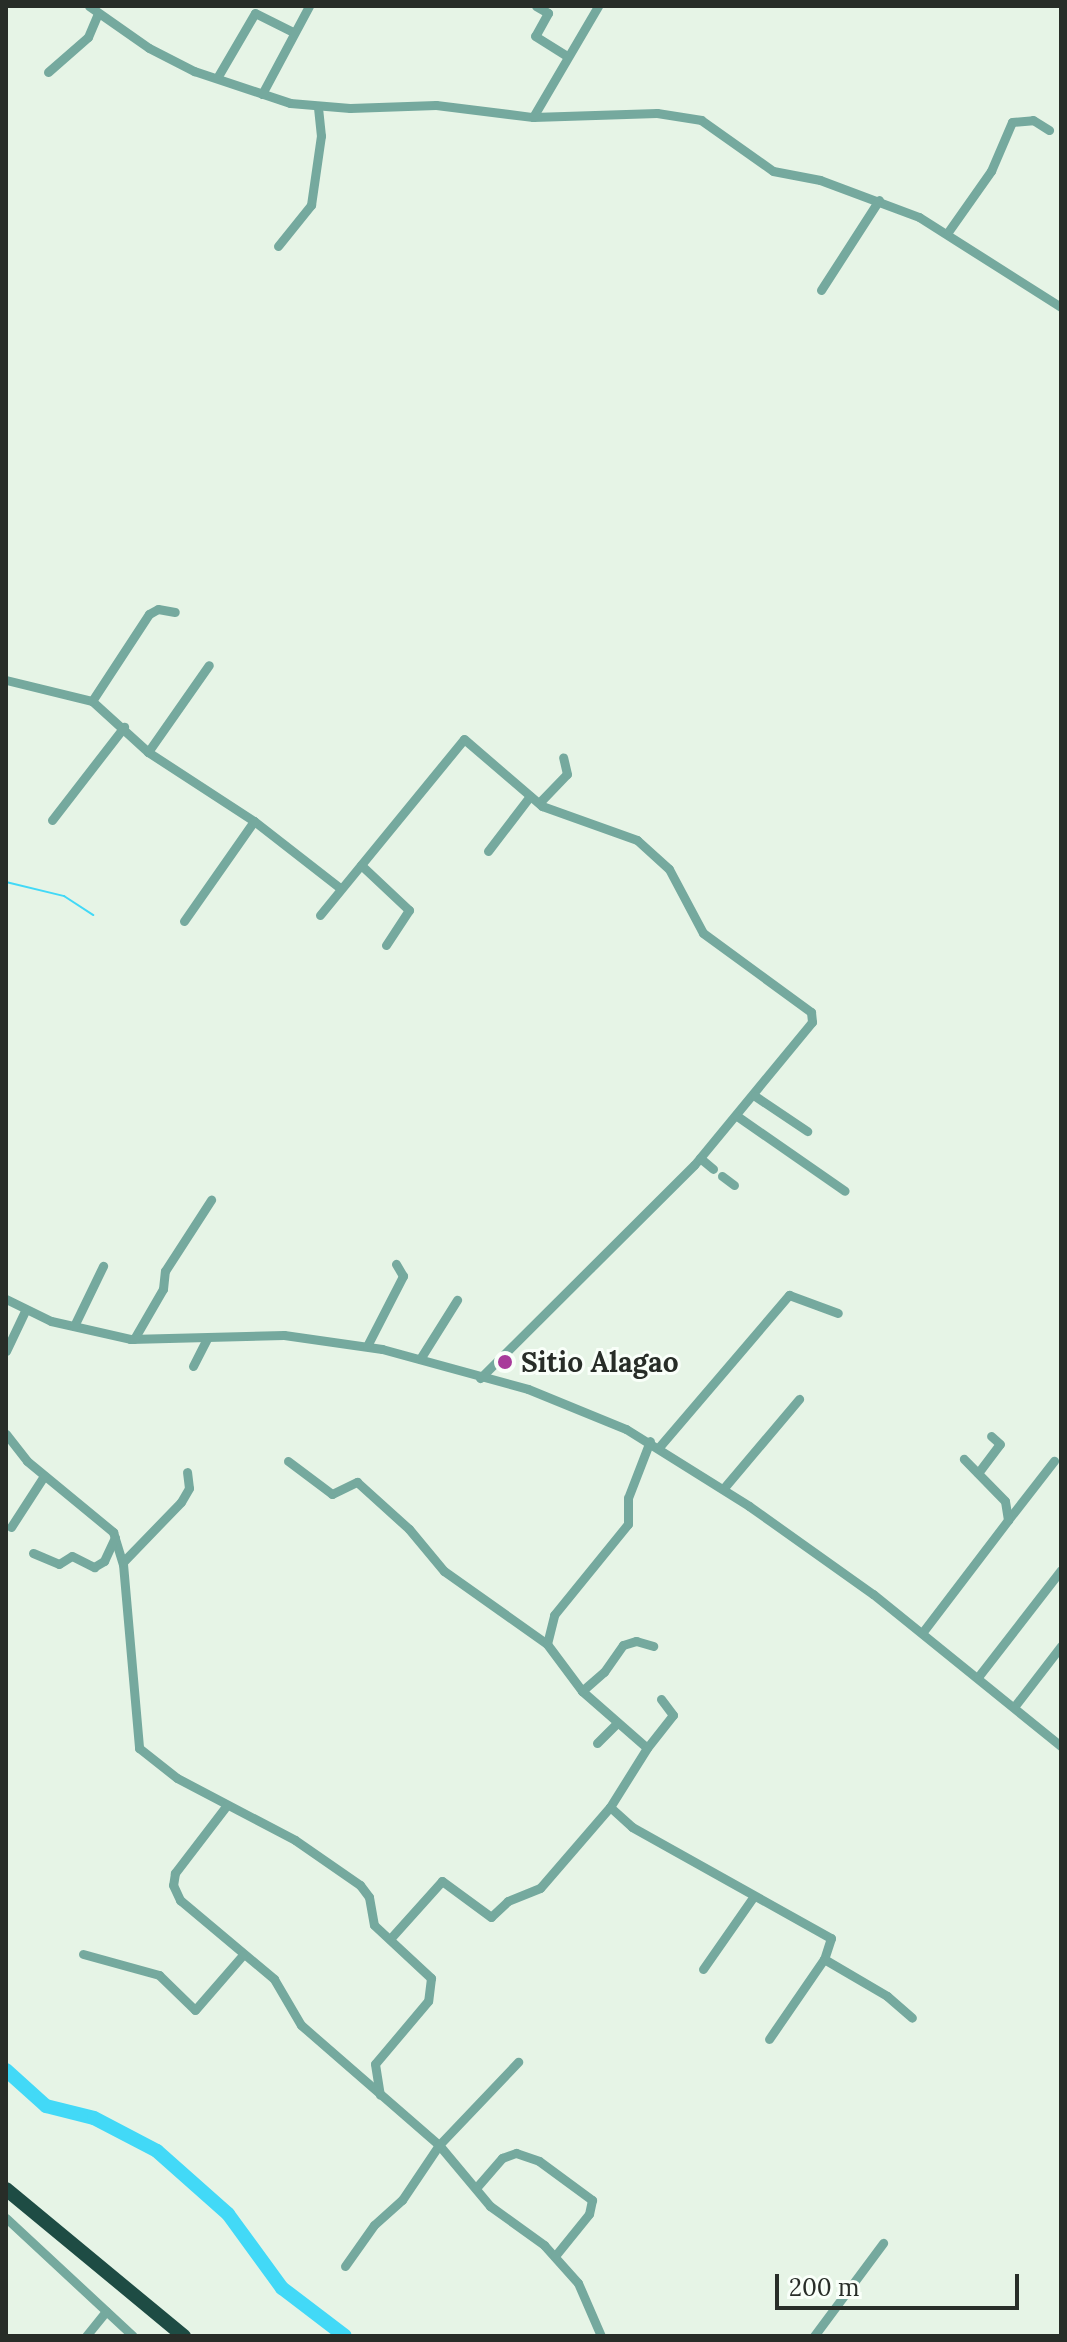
<!DOCTYPE html>
<style>
body{margin:0}
#map{position:relative;width:1067px;height:2342px;overflow:hidden;background:#e6f4e6;font-family:Lora,serif}
div>[style]{position:absolute}
.stream>*{height:2px;margin:-1px;padding:0 1px;transform-origin:1px;border-radius:1px;background:#42d9f7}
.river>*{height:14px;margin:-7px;padding:0 7px;transform-origin:7px;border-radius:7px;background:#42d9f7}
.minor>*{height:9px;margin:-4.5px;padding:0 4.5px;transform-origin:4.5px;border-radius:4.5px;background:#75a99e}
.highway>*{height:14px;margin:-7px;padding:0 7px;transform-origin:7px;border-radius:7px;background:#1e4c44}
.dots>*{width:22px;height:22px;translate:-50% -50%;box-sizing:border-box;border:4px solid #f9fff9;border-radius:50%}
span{translate:-50% -50%;white-space:nowrap;text-align:center;line-height:1.15;-webkit-text-stroke:6px #f9fff9;paint-order:stroke}
.poi-label{font-size:28px;color:#282d28;font-weight:700}
.left{translate:0 -50%;text-align:left}
.frame{position:absolute;inset:0;border:8px solid #282d28;pointer-events:none}
.scale{position:absolute;left:775px;top:2274px;width:244px;height:36px;box-sizing:border-box;border:4px solid #282d28;border-top:0;padding-left:10px;font-size:24px;line-height:28px;white-space:nowrap;color:#282d28;-webkit-text-stroke:6px #f9fff9;paint-order:stroke}
</style>
<div id="map">
<div class="stream">
<div style="left:6px;top:882px;width:60px;rotate:13.6deg"></div>
<div style="left:64px;top:896px;width:35px;rotate:33deg"></div>
</div>
<div class="river">
<div style="left:6px;top:2070px;width:54px;rotate:42deg"></div>
<div style="left:46px;top:2106px;width:49px;rotate:14deg"></div>
<div style="left:94px;top:2118px;width:71px;rotate:27.6deg"></div>
<div style="left:157px;top:2151px;width:95px;rotate:41.6deg"></div>
<div style="left:228px;top:2214px;width:92px;rotate:53.9deg"></div>
<div style="left:282px;top:2288px;width:79px;rotate:37.3deg"></div>
</div>
<div class="minor">
<div style="left:89px;top:6px;width:73px;rotate:35deg"></div>
<div style="left:149px;top:48px;width:51px;rotate:27.1deg"></div>
<div style="left:194px;top:71px;width:101px;rotate:18.4deg"></div>
<div style="left:290px;top:103px;width:60px;rotate:4.8deg"></div>
<div style="left:350px;top:108px;width:86px;rotate:-2deg"></div>
<div style="left:436px;top:105px;width:98px;rotate:7.1deg"></div>
<div style="left:533px;top:117px;width:124px;rotate:-1.8deg"></div>
<div style="left:657px;top:113px;width:45px;rotate:9deg"></div>
<div style="left:701px;top:120px;width:88px;rotate:35.3deg"></div>
<div style="left:773px;top:171px;width:48px;rotate:10.8deg"></div>
<div style="left:820px;top:180px;width:106px;rotate:20.5deg"></div>
<div style="left:919px;top:217px;width:168px;rotate:32.4deg"></div>
<div style="left:536px;top:6px;width:14px;rotate:30deg"></div>
<div style="left:548px;top:13px;width:26px;rotate:119deg"></div>
<div style="left:535px;top:36px;width:36px;rotate:32deg"></div>
<div style="left:48px;top:72px;width:53px;rotate:-41.2deg"></div>
<div style="left:88px;top:37px;width:26px;rotate:-67deg"></div>
<div style="left:217px;top:78px;width:75px;rotate:-59.7deg"></div>
<div style="left:255px;top:13px;width:42px;rotate:26.6deg"></div>
<div style="left:262px;top:94px;width:100px;rotate:-61.9deg"></div>
<div style="left:533px;top:117px;width:129px;rotate:-59.6deg"></div>
<div style="left:948px;top:232px;width:75px;rotate:-54.8deg"></div>
<div style="left:991px;top:171px;width:53px;rotate:-66.8deg"></div>
<div style="left:1012px;top:122px;width:21px;rotate:-5deg"></div>
<div style="left:1033px;top:120px;width:19px;rotate:32deg"></div>
<div style="left:278px;top:246px;width:53px;rotate:-51.2deg"></div>
<div style="left:311px;top:205px;width:70px;rotate:-81.8deg"></div>
<div style="left:321px;top:136px;width:30px;rotate:-96deg"></div>
<div style="left:821px;top:290px;width:107px;rotate:-57.2deg"></div>
<div style="left:6px;top:680px;width:89px;rotate:13.7deg"></div>
<div style="left:92px;top:701px;width:76px;rotate:42.3deg"></div>
<div style="left:148px;top:752px;width:126px;rotate:33.1deg"></div>
<div style="left:254px;top:821px;width:109px;rotate:37.9deg"></div>
<div style="left:92px;top:701px;width:104px;rotate:-56.8deg"></div>
<div style="left:149px;top:614px;width:10px;rotate:-29deg"></div>
<div style="left:158px;top:609px;width:17px;rotate:10deg"></div>
<div style="left:148px;top:752px;width:106px;rotate:-55deg"></div>
<div style="left:539px;top:803px;width:40px;rotate:-46deg"></div>
<div style="left:567px;top:774px;width:17px;rotate:-103deg"></div>
<div style="left:52px;top:820px;width:118px;rotate:-52.3deg"></div>
<div style="left:488px;top:851px;width:69px;rotate:-52.6deg"></div>
<div style="left:361px;top:865px;width:66px;rotate:43.2deg"></div>
<div style="left:409px;top:910px;width:42px;rotate:123.3deg"></div>
<div style="left:320px;top:915px;width:227px;rotate:-50.7deg"></div>
<div style="left:464px;top:739px;width:103px;rotate:40.7deg"></div>
<div style="left:542px;top:806px;width:101px;rotate:19.7deg"></div>
<div style="left:637px;top:840px;width:43px;rotate:42.2deg"></div>
<div style="left:669px;top:869px;width:72px;rotate:62deg"></div>
<div style="left:703px;top:933px;width:134px;rotate:36.2deg"></div>
<div style="left:811px;top:1012px;width:10px;rotate:84deg"></div>
<div style="left:812px;top:1022px;width:185px;rotate:129.5deg"></div>
<div style="left:694px;top:1165px;width:302px;rotate:135.1deg"></div>
<div style="left:184px;top:921px;width:122px;rotate:-55deg"></div>
<div style="left:755px;top:1096px;width:63px;rotate:33.9deg"></div>
<div style="left:737px;top:1116px;width:131px;rotate:34.8deg"></div>
<div style="left:700px;top:1158px;width:17px;rotate:40deg"></div>
<div style="left:722px;top:1176px;width:15px;rotate:37deg"></div>
<div style="left:6px;top:1299px;width:50px;rotate:26.1deg"></div>
<div style="left:51px;top:1321px;width:81px;rotate:12.8deg"></div>
<div style="left:130px;top:1339px;width:154px;rotate:-1.5deg"></div>
<div style="left:284px;top:1335px;width:99px;rotate:8.1deg"></div>
<div style="left:382px;top:1349px;width:151px;rotate:15.3deg"></div>
<div style="left:528px;top:1389px;width:106px;rotate:22.2deg"></div>
<div style="left:626px;top:1429px;width:145px;rotate:32deg"></div>
<div style="left:749px;top:1506px;width:152px;rotate:35.4deg"></div>
<div style="left:873px;top:1594px;width:242px;rotate:39deg"></div>
<div style="left:74px;top:1326px;width:67px;rotate:-64.2deg"></div>
<div style="left:134px;top:1339px;width:58px;rotate:-59.9deg"></div>
<div style="left:163px;top:1289px;width:18px;rotate:-84deg"></div>
<div style="left:165px;top:1271px;width:85px;rotate:-57.1deg"></div>
<div style="left:367px;top:1346px;width:79px;rotate:-62.8deg"></div>
<div style="left:403px;top:1276px;width:14px;rotate:-120deg"></div>
<div style="left:6px;top:1351px;width:44px;rotate:-64.6deg"></div>
<div style="left:420px;top:1359px;width:70px;rotate:-57.9deg"></div>
<div style="left:193px;top:1366px;width:31px;rotate:-63deg"></div>
<div style="left:6px;top:1434px;width:34px;rotate:52deg"></div>
<div style="left:27px;top:1461px;width:112px;rotate:39.5deg"></div>
<div style="left:113px;top:1532px;width:34px;rotate:73deg"></div>
<div style="left:123px;top:1564px;width:185px;rotate:85deg"></div>
<div style="left:139px;top:1748px;width:48px;rotate:38.3deg"></div>
<div style="left:177px;top:1778px;width:133px;rotate:27.7deg"></div>
<div style="left:295px;top:1840px;width:79px;rotate:34.7deg"></div>
<div style="left:360px;top:1885px;width:15px;rotate:53deg"></div>
<div style="left:369px;top:1897px;width:28px;rotate:80deg"></div>
<div style="left:374px;top:1925px;width:78px;rotate:42.9deg"></div>
<div style="left:431px;top:1978px;width:23px;rotate:97deg"></div>
<div style="left:428px;top:2001px;width:82px;rotate:130.1deg"></div>
<div style="left:375px;top:2064px;width:31px;rotate:81deg"></div>
<div style="left:660px;top:1446px;width:199px;rotate:-49.5deg"></div>
<div style="left:789px;top:1295px;width:52px;rotate:20.2deg"></div>
<div style="left:288px;top:1461px;width:55px;rotate:36.9deg"></div>
<div style="left:332px;top:1494px;width:28px;rotate:-26deg"></div>
<div style="left:357px;top:1482px;width:70px;rotate:42.1deg"></div>
<div style="left:409px;top:1529px;width:55px;rotate:50.2deg"></div>
<div style="left:444px;top:1571px;width:126px;rotate:35.3deg"></div>
<div style="left:547px;top:1644px;width:59px;rotate:53.3deg"></div>
<div style="left:582px;top:1691px;width:86px;rotate:41.2deg"></div>
<div style="left:647px;top:1748px;width:70px;rotate:122.1deg"></div>
<div style="left:610px;top:1807px;width:107px;rotate:130.8deg"></div>
<div style="left:540px;top:1888px;width:35px;rotate:158deg"></div>
<div style="left:508px;top:1901px;width:23px;rotate:137deg"></div>
<div style="left:491px;top:1917px;width:61px;rotate:-143.7deg"></div>
<div style="left:442px;top:1881px;width:78px;rotate:131.9deg"></div>
<div style="left:978px;top:1473px;width:36px;rotate:-53deg"></div>
<div style="left:1000px;top:1444px;width:12px;rotate:-138deg"></div>
<div style="left:723px;top:1489px;width:118px;rotate:-49.8deg"></div>
<div style="left:1008px;top:1520px;width:75px;rotate:-52.1deg"></div>
<div style="left:11px;top:1527px;width:61px;rotate:-57.1deg"></div>
<div style="left:33px;top:1553px;width:28px;rotate:23deg"></div>
<div style="left:59px;top:1564px;width:15px;rotate:-32deg"></div>
<div style="left:72px;top:1556px;width:25px;rotate:27deg"></div>
<div style="left:94px;top:1567px;width:12px;rotate:-31deg"></div>
<div style="left:104px;top:1561px;width:26px;rotate:-65deg"></div>
<div style="left:123px;top:1562px;width:83px;rotate:-46deg"></div>
<div style="left:181px;top:1502px;width:16px;rotate:-60deg"></div>
<div style="left:189px;top:1488px;width:16px;rotate:-97deg"></div>
<div style="left:922px;top:1633px;width:142px;rotate:-52.7deg"></div>
<div style="left:1008px;top:1520px;width:19px;rotate:-99deg"></div>
<div style="left:1005px;top:1501px;width:59px;rotate:-134.3deg"></div>
<div style="left:547px;top:1644px;width:30px;rotate:-76deg"></div>
<div style="left:554px;top:1615px;width:117px;rotate:-50.9deg"></div>
<div style="left:628px;top:1524px;width:26px;rotate:-90deg"></div>
<div style="left:628px;top:1498px;width:61px;rotate:-68.9deg"></div>
<div style="left:978px;top:1677px;width:135px;rotate:-52.2deg"></div>
<div style="left:582px;top:1691px;width:29px;rotate:-41deg"></div>
<div style="left:604px;top:1672px;width:33px;rotate:-55deg"></div>
<div style="left:623px;top:1645px;width:14px;rotate:-17deg"></div>
<div style="left:636px;top:1641px;width:18px;rotate:16deg"></div>
<div style="left:1014px;top:1707px;width:77px;rotate:-52.4deg"></div>
<div style="left:597px;top:1743px;width:28px;rotate:-45deg"></div>
<div style="left:647px;top:1748px;width:42px;rotate:-51.8deg"></div>
<div style="left:673px;top:1715px;width:20px;rotate:-127deg"></div>
<div style="left:227px;top:1805px;width:86px;rotate:127.4deg"></div>
<div style="left:175px;top:1873px;width:12px;rotate:99deg"></div>
<div style="left:173px;top:1885px;width:17px;rotate:65deg"></div>
<div style="left:180px;top:1900px;width:123px;rotate:40deg"></div>
<div style="left:274px;top:1979px;width:53px;rotate:59.6deg"></div>
<div style="left:301px;top:2025px;width:183px;rotate:41deg"></div>
<div style="left:439px;top:2145px;width:80px;rotate:50.1deg"></div>
<div style="left:490px;top:2206px;width:67px;rotate:35.8deg"></div>
<div style="left:544px;top:2245px;width:51px;rotate:48.2deg"></div>
<div style="left:578px;top:2283px;width:58px;rotate:66.5deg"></div>
<div style="left:610px;top:1807px;width:30px;rotate:42deg"></div>
<div style="left:632px;top:1827px;width:228px;rotate:29.2deg"></div>
<div style="left:831px;top:1938px;width:22px;rotate:108deg"></div>
<div style="left:824px;top:1959px;width:97px;rotate:124.5deg"></div>
<div style="left:83px;top:1954px;width:79px;rotate:15.4deg"></div>
<div style="left:159px;top:1975px;width:50px;rotate:44.2deg"></div>
<div style="left:195px;top:2010px;width:72px;rotate:-49deg"></div>
<div style="left:824px;top:1959px;width:73px;rotate:30.4deg"></div>
<div style="left:887px;top:1996px;width:33px;rotate:41deg"></div>
<div style="left:703px;top:1969px;width:89px;rotate:-55.1deg"></div>
<div style="left:476px;top:2188px;width:40px;rotate:-49deg"></div>
<div style="left:502px;top:2158px;width:15px;rotate:-20deg"></div>
<div style="left:516px;top:2153px;width:24px;rotate:19deg"></div>
<div style="left:539px;top:2161px;width:66px;rotate:36.3deg"></div>
<div style="left:592px;top:2200px;width:14px;rotate:102deg"></div>
<div style="left:589px;top:2214px;width:54px;rotate:129deg"></div>
<div style="left:6px;top:2218px;width:173px;rotate:42.9deg"></div>
<div style="left:345px;top:2266px;width:50px;rotate:-54.7deg"></div>
<div style="left:374px;top:2225px;width:38px;rotate:-42deg"></div>
<div style="left:402px;top:2200px;width:66px;rotate:-56.1deg"></div>
<div style="left:439px;top:2145px;width:115px;rotate:-46.4deg"></div>
<div style="left:86px;top:2336px;width:32px;rotate:-51deg"></div>
<div style="left:814px;top:2336px;width:116px;rotate:-53.4deg"></div>
</div>
<div class="highway">
<div style="left:6px;top:2189px;width:231px;rotate:39.6deg"></div>
</div>
<div class="dots">
<div style="left:505px;top:1362px;background:#a83b9a"></div>
</div>
<div class="poi-label">
<span class="left" style="left:521px;top:1362px">Sitio Alagao</span>
</div>
<div class="frame"></div>
<div class="scale">200 m</div>
</div>
